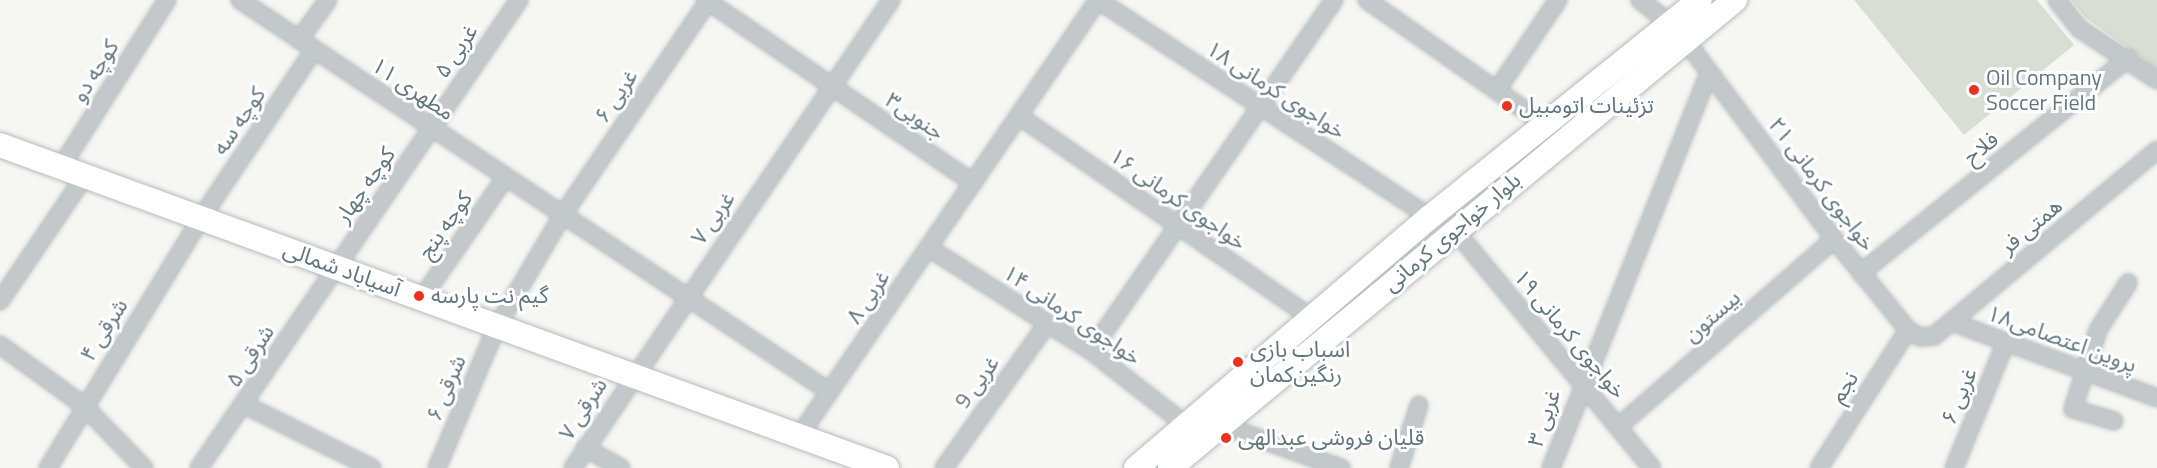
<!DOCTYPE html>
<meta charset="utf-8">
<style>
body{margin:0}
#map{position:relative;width:2157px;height:468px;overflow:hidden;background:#f6f6f2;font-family:"Titillium Web","Noto Sans Arabic",sans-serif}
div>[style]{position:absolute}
.green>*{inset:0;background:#d8ded3}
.roads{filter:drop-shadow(0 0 2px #b5bcbf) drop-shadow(0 0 2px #b5bcbf)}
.street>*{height:16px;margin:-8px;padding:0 8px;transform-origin:8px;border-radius:8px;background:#c3c8ca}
.secondary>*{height:24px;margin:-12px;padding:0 12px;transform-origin:12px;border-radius:12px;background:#fff}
.dots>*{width:16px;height:16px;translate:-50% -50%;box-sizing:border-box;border:3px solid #fff;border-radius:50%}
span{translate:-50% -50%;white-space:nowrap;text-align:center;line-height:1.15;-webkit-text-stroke:6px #fff;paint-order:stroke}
.street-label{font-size:22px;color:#60767f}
.poi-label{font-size:22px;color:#60767f}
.left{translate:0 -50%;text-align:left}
</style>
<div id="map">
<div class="green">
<div style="clip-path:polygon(1854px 0,2037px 0,2074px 45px,1964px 135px)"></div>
<div style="clip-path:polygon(2071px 0,2157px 0,2157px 69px,2086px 18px)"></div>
</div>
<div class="roads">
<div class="street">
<div style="left:240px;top:0;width:708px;rotate:33.6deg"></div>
<div style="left:706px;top:0;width:324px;rotate:34.4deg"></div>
<div style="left:1098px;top:0;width:397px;rotate:33.2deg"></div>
<div style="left:1367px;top:0;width:218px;rotate:34.9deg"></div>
<div style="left:1640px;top:0;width:39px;rotate:38deg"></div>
<div style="left:2057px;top:0;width:37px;rotate:52deg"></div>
<div style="left:2080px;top:29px;width:92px;rotate:33.5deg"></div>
<div style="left:299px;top:40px;width:49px;rotate:-54.1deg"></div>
<div style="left:1686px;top:41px;width:247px;rotate:53.2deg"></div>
<div style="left:1834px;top:239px;width:117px;rotate:50.9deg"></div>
<div style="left:1908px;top:330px;width:14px;rotate:30deg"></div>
<div style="left:1920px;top:337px;width:14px;rotate:-4deg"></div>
<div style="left:1934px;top:336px;width:290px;rotate:-39.8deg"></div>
<div style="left:1497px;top:90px;width:109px;rotate:-55.9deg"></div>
<div style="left:1019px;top:116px;width:356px;rotate:34.6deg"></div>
<div style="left:61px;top:167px;width:198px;rotate:-57.6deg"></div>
<div style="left:1454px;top:229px;width:310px;rotate:50.4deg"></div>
<div style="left:929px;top:248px;width:192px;rotate:32.4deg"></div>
<div style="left:1091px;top:351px;width:120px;rotate:37.9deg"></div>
<div style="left:1861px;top:273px;width:343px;rotate:-38.8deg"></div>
<div style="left:422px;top:298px;width:146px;rotate:-55.3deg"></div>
<div style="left:0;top:301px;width:151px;rotate:-55.8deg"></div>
<div style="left:1952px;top:322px;width:219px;rotate:20.3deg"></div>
<div style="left:0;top:345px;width:102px;rotate:35.9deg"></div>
<div style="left:83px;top:405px;width:88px;rotate:45.9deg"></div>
<div style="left:1091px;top:351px;width:427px;rotate:-55.3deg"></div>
<div style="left:245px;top:405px;width:142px;rotate:26.4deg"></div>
<div style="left:2114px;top:421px;width:43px;rotate:-163.7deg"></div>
<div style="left:2073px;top:409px;width:83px;rotate:-72.4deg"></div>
<div style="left:2098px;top:330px;width:56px;rotate:-57.4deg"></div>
<div style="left:1222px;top:425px;width:127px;rotate:19.9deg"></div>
<div style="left:1618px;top:427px;width:286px;rotate:-41deg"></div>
<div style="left:799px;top:436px;width:529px;rotate:-55.56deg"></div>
<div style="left:585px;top:448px;width:41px;rotate:29.1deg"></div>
<div style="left:48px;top:468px;width:293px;rotate:-58.5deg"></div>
<div style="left:201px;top:218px;width:202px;rotate:-56.1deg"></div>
<div style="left:199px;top:468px;width:567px;rotate:-55.64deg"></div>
<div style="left:437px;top:468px;width:154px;rotate:-67.1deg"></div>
<div style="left:497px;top:326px;width:128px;rotate:-59.4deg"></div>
<div style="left:562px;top:216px;width:261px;rotate:-55.8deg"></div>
<div style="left:573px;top:468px;width:566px;rotate:-55.8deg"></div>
<div style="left:944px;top:468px;width:178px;rotate:-54.4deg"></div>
<div style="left:1399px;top:468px;width:66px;rotate:-72.4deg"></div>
<div style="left:1551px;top:468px;width:426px;rotate:-68.2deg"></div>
<div style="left:1819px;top:468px;width:164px;rotate:-57.2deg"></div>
<div style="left:1954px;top:468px;width:136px;rotate:-67.6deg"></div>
</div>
<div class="secondary">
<div style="left:0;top:145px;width:944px;rotate:20.01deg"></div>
<div style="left:1136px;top:468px;width:387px;rotate:-40.5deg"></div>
<div style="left:1430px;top:217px;width:346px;rotate:-38.8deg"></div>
<div style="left:1170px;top:468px;width:734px;rotate:-39.64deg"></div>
</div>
</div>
<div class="dots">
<div style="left:1974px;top:90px;background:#ea321f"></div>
<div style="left:1507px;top:106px;background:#ea321f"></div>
<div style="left:419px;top:296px;background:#ea321f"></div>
<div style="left:1238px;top:362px;background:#ea321f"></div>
<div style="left:1226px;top:438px;background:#ea321f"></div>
</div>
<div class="street-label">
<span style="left:456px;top:51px;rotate:-56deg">۵ غربی</span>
<span style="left:95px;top:71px;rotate:-58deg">کوچه دو</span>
<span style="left:413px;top:89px;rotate:34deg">مطهری ۱۱</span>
<span style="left:1276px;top:90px;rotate:33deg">خواجوی کرمانی ۱۸</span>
<span style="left:616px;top:96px;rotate:-56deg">۶ غربی</span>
<span style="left:915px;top:116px;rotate:35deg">جنوبی۳</span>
<span style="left:239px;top:121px;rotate:-56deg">کوچه سه</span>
<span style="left:1981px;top:148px;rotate:-39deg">فلاح</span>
<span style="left:1822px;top:184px;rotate:53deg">خواجوی کرمانی ۲۱</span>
<span style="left:365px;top:185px;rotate:-55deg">کوچه چهار</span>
<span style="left:1178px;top:199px;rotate:35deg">خواجوی کرمانی ۱۶</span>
<span style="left:713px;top:218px;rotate:-55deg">۷ غربی</span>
<span style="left:445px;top:225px;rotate:-55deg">کوچه پنج</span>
<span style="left:2031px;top:226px;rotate:-40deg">همتی فر</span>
<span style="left:1452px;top:232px;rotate:-40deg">بلوار خواجوی کرمانی</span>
<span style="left:342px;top:269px;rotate:20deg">آسیاباد شمالی</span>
<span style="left:868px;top:297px;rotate:-56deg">۸ غربی</span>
<span style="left:1072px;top:315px;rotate:34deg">خواجوی کرمانی ۱۴</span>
<span style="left:1712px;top:316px;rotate:-41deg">بیستون</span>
<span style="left:104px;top:330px;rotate:-58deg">شرقی ۴</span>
<span style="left:1570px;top:334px;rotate:50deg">خواجوی کرمانی ۱۹</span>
<span style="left:2062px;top:339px;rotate:20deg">پروین اعتصامی۱۸</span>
<span style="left:250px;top:356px;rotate:-57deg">شرقی ۵</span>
<span style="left:977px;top:382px;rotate:-54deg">غربی 9</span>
<span style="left:1844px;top:387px;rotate:-57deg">نجم</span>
<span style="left:446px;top:388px;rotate:-67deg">شرقی ۶</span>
<span style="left:1959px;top:396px;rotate:-67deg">غربی ۶</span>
<span style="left:583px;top:409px;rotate:-57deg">شرقی ۷</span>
<span style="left:1544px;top:418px;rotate:-71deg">غربی ۳</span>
</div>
<div class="poi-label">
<span class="left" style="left:1986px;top:90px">Oil Company<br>Soccer Field</span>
<span class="left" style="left:1519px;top:106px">تزئینات اتومبیل</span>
<span class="left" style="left:431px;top:296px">گیم نت پارسه</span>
<span class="left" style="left:1250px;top:362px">اسباب بازی<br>رنگین‌کمان</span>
<span class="left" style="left:1238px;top:438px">قلیان فروشی عبدالهی</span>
</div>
</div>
